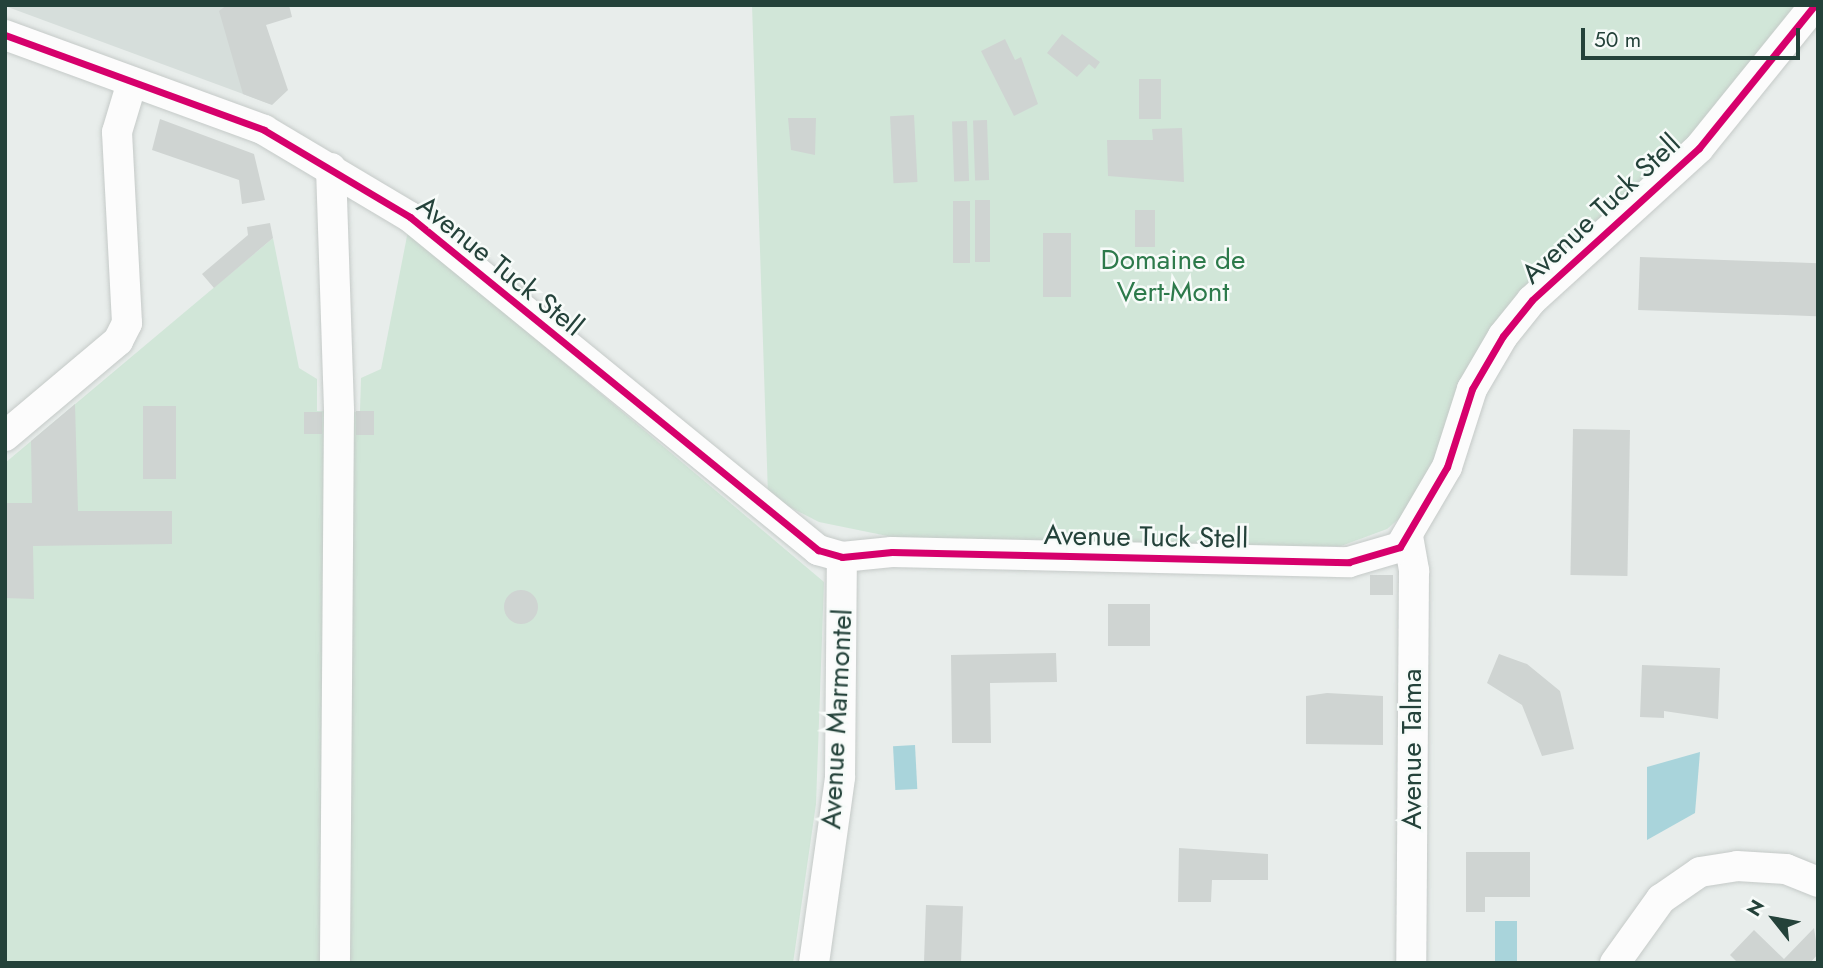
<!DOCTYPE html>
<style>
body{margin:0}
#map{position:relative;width:1823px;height:968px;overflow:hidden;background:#e8edeb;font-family:Jost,sans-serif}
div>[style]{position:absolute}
.built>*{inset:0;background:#d6dedb}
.green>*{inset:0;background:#d1e6d8}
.water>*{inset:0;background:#a9d4db;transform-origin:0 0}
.building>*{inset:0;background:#cfd4d2;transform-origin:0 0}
.round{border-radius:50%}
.roads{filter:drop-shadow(0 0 2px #c5cac8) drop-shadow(0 0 2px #c5cac8)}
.minor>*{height:30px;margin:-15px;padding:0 15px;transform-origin:15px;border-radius:15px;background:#fcfcfc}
.cycleway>*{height:7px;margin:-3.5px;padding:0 3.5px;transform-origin:3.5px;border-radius:3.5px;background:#d6006c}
span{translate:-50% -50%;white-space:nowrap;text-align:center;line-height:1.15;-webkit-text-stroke:5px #f7fbf9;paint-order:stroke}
.street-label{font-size:28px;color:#24423a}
.park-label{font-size:28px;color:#2d7a4b}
.frame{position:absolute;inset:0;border:7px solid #24423a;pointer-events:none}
.north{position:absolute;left:1739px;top:884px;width:70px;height:70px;-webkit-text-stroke:5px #f7fbf9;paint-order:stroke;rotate:301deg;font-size:19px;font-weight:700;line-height:28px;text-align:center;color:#24423a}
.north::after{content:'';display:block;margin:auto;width:24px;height:32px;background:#24423a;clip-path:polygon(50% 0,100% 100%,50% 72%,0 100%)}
.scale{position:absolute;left:1581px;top:28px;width:219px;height:32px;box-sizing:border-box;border:4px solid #24423a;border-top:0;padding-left:9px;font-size:21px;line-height:24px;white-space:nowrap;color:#24423a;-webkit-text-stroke:5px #f7fbf9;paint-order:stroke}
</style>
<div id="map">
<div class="built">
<div style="clip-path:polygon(5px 5px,237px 5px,270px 104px,5px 6px)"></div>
</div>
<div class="green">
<div style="clip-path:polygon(752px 5px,1800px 5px,1694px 138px,1530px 287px,1408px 511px,1387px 529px,1341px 546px,1164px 550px,912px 541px,819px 522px,768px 496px)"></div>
<div style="clip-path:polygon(408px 231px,824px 582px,816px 804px,793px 963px,5px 963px,5px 463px,273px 238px,299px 368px,317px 379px,317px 411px,360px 412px,361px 378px,381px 369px)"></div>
</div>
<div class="water">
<div style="left:915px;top:745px;width:44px;height:22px;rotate:87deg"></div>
<div style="clip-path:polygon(1700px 752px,1695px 813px,1647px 840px,1647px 767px)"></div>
<div style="left:1495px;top:921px;width:22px;height:42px"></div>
</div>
<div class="building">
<div style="clip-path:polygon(227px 5px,289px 5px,292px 17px,266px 25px,288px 90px,272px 105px,243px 94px,219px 11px)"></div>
<div style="clip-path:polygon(1062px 34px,1100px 62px,1095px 69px,1089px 64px,1077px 77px,1047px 53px)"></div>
<div style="clip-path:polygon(1005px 39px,1015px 60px,1021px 57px,1038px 104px,1014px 116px,981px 51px)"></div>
<div style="left:1139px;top:79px;width:22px;height:40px"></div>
<div style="left:914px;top:115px;width:67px;height:24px;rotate:87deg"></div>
<div style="clip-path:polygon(788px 118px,816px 118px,815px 155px,791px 150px)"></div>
<div style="clip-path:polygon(160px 119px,254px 154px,265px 200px,242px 204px,239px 180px,152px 150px)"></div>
<div style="left:987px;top:120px;width:60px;height:14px;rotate:88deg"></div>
<div style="left:967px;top:121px;width:60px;height:15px;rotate:88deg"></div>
<div style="clip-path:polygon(1182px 128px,1184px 182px,1108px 176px,1107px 140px,1153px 140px,1152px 129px)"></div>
<div style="left:975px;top:200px;width:15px;height:62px"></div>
<div style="left:953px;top:201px;width:17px;height:62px"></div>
<div style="left:1135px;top:210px;width:20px;height:37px"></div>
<div style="clip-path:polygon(270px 223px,273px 238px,214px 288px,202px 274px,248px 235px,247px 227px)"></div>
<div style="left:1043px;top:233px;width:28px;height:64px"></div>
<div style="left:1640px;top:257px;width:178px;height:53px;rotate:2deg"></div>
<div style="clip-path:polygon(75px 404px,78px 511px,172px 511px,172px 544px,33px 546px,34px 599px,5px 598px,5px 503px,32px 503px,31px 441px)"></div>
<div style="left:143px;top:406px;width:33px;height:73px"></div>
<div style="left:374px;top:411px;width:24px;height:18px;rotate:90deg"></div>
<div style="left:304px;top:412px;width:18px;height:22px"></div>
<div style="left:1573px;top:429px;width:57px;height:146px;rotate:1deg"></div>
<div style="left:1370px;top:575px;width:23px;height:20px"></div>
<div class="round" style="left:504px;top:590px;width:34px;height:34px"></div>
<div style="left:1150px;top:604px;width:42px;height:42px;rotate:90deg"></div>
<div style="clip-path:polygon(1056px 653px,1057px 682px,990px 683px,991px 743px,952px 743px,951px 655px)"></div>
<div style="clip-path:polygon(1499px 654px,1527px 664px,1560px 691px,1574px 749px,1542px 756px,1522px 705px,1487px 683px)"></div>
<div style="clip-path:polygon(1642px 665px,1720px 668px,1718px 719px,1664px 711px,1664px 718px,1640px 717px)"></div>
<div style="clip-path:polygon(1327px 693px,1383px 696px,1383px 745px,1306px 744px,1306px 696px)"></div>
<div style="clip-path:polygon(1179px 848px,1268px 854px,1268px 880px,1212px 880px,1211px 902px,1178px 902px)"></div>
<div style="clip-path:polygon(1466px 852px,1530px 852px,1530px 897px,1485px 897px,1485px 912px,1466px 912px)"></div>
<div style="left:926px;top:905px;width:37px;height:58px;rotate:2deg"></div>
<div style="clip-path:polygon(1814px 928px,1818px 954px,1810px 963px,1738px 963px,1730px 955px,1754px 930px,1784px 959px)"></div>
</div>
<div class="roads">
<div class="minor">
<div style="left:5px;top:35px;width:276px;rotate:20.1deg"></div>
<div style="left:264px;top:130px;width:170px;rotate:30.8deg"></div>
<div style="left:410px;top:217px;width:527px;rotate:39.22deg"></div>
<div style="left:818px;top:550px;width:25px;rotate:16deg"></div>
<div style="left:842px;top:557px;width:50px;rotate:-5.7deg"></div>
<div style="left:892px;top:552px;width:457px;rotate:1.3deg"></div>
<div style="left:1349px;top:562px;width:53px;rotate:-16.4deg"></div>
<div style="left:1400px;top:547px;width:93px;rotate:-59.6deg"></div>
<div style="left:1447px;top:467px;width:82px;rotate:-72.2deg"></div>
<div style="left:1472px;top:389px;width:61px;rotate:-59.7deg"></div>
<div style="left:1503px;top:336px;width:46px;rotate:-51.1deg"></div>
<div style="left:1532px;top:300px;width:226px;rotate:-42.3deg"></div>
<div style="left:1699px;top:148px;width:184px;rotate:-51deg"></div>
<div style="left:331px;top:168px;width:243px;rotate:88.1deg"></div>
<div style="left:339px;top:411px;width:552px;rotate:90.42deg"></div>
<div style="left:5px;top:436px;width:148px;rotate:-40.1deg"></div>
<div style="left:118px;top:341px;width:20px;rotate:-63deg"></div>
<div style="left:127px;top:323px;width:191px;rotate:-93deg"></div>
<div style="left:117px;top:132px;width:52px;rotate:-73.3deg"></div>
<div style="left:1408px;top:536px;width:36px;rotate:80deg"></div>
<div style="left:1414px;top:571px;width:392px;rotate:90.4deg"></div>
<div style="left:814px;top:963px;width:188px;rotate:-82deg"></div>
<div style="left:840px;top:777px;width:220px;rotate:-89.5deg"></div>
<div style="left:1615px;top:963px;width:79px;rotate:-54.3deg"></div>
<div style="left:1661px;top:899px;width:47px;rotate:-34.7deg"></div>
<div style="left:1700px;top:872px;width:37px;rotate:-9deg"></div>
<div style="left:1737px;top:866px;width:49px;rotate:3.5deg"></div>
<div style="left:1786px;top:869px;width:35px;rotate:22deg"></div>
</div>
</div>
<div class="cycleway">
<div style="left:5px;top:35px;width:276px;rotate:20.1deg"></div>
<div style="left:264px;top:130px;width:170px;rotate:30.8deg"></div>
<div style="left:410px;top:217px;width:527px;rotate:39.22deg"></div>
<div style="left:818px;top:550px;width:25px;rotate:16deg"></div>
<div style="left:842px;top:557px;width:50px;rotate:-5.7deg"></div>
<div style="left:892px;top:552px;width:457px;rotate:1.3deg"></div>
<div style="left:1349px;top:562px;width:53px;rotate:-16.4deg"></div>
<div style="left:1400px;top:547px;width:93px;rotate:-59.6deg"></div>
<div style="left:1447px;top:467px;width:82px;rotate:-72.2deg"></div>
<div style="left:1472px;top:389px;width:61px;rotate:-59.7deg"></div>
<div style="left:1503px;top:336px;width:46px;rotate:-51.1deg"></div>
<div style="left:1532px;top:300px;width:226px;rotate:-42.3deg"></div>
<div style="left:1699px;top:148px;width:184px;rotate:-51deg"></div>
</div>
<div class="street-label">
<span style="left:1601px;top:209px;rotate:-43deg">Avenue Tuck Stell</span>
<span style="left:500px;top:266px;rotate:39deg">Avenue Tuck Stell</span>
<span style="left:1146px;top:537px;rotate:1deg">Avenue Tuck Stell</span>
<span style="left:837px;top:719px;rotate:-87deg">Avenue Marmontel</span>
<span style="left:1412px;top:749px;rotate:-90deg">Avenue Talma</span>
</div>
<div class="park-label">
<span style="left:1173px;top:276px">Domaine de<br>Vert-Mont</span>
</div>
<div class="frame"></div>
<div class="north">N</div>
<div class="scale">50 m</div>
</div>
